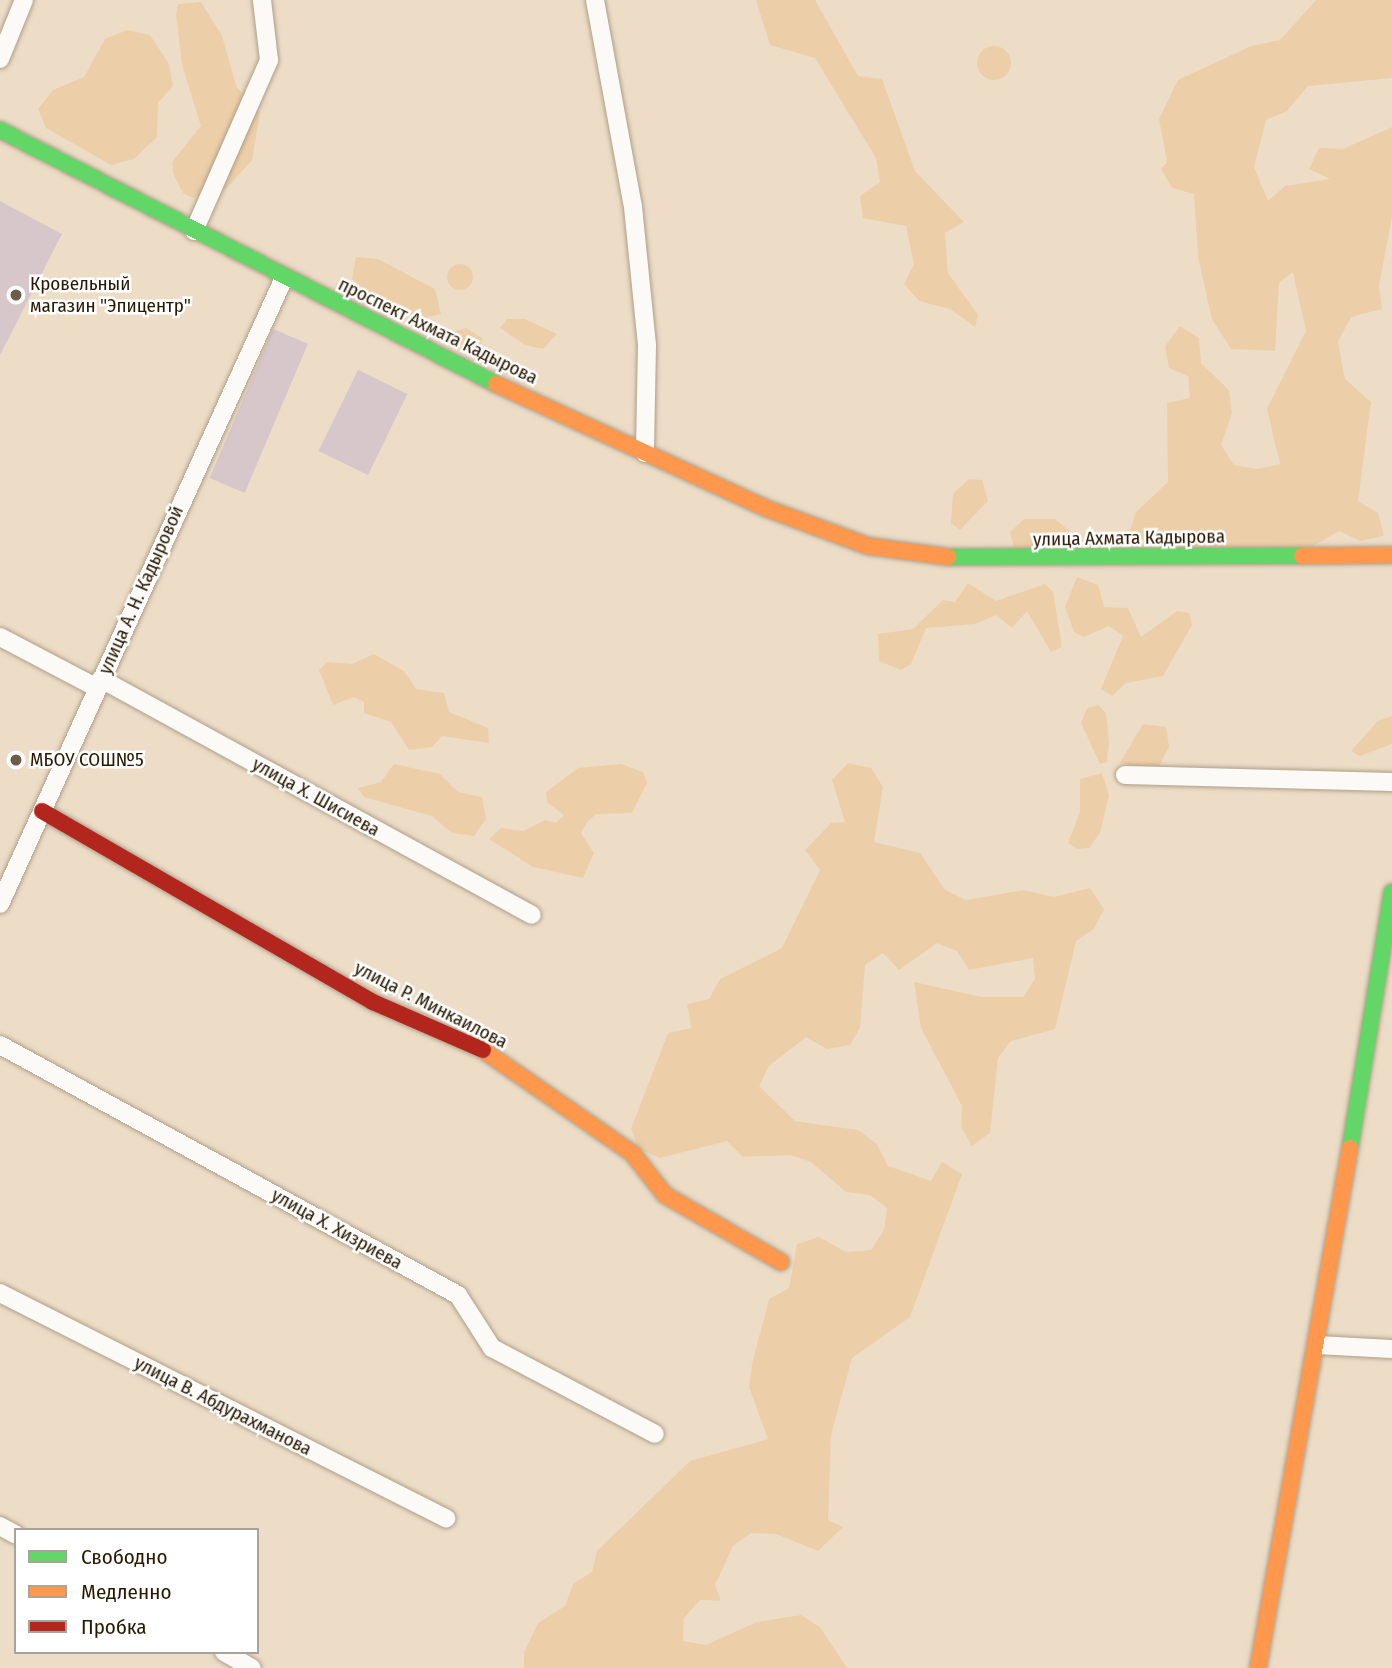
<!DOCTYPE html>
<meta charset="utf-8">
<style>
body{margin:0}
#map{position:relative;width:1392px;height:1668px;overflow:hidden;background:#edddc7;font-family:"Fira Sans Condensed",sans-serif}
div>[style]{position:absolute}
.green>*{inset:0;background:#eccfa8}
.round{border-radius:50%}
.building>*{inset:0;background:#d7c7ca;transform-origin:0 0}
.roads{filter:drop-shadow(0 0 2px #af9f89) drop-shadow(0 0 2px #af9f89)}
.street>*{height:18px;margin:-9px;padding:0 9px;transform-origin:9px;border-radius:9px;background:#fcfaf7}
.fast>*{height:16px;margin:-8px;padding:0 8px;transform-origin:8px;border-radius:8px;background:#63d668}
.slow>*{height:16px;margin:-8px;padding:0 8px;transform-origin:8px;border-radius:8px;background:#ff974d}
.jam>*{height:16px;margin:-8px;padding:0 8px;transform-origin:8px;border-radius:8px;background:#b3261e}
.dots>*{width:19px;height:19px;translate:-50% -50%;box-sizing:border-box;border:4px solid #fff;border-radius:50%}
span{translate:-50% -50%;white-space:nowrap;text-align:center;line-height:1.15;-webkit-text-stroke:5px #fff;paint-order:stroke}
.poi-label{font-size:19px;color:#291800}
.left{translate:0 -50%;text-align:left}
.street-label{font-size:19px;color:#291800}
.legend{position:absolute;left:14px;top:1528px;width:245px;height:126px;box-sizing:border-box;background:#fff;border:2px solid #a9a399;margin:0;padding:9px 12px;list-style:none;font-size:21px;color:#291800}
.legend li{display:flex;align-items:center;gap:14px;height:35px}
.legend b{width:35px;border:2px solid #a9a399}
</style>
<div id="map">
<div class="green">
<div style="clip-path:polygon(756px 0,815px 0,858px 76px,882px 79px,915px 171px,964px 222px,945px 233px,948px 273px,978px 315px,975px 327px,950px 309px,919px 301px,904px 284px,914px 264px,906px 226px,863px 218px,860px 196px,880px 182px,876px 158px,815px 58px,770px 45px)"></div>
<div style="clip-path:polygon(1316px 0,1392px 0,1392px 78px,1308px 86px,1287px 111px,1266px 120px,1254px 167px,1268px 201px,1285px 186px,1330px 179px,1309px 169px,1319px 148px,1343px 149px,1392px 127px,1392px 217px,1379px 286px,1382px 309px,1351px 317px,1338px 342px,1345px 379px,1371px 402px,1358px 501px,1378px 513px,1384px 536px,1360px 541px,1339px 531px,1305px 551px,1164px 548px,1129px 534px,1136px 512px,1168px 482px,1167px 403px,1190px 398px,1188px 376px,1169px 368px,1165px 346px,1180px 326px,1199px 338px,1201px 363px,1229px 390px,1232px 413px,1221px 445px,1234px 465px,1257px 469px,1280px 464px,1267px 409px,1306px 331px,1293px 272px,1279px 283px,1275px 351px,1231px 349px,1212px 319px,1198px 257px,1194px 194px,1172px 188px,1161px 169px,1167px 162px,1159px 119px,1178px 80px,1251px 46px,1280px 40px)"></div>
<div style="clip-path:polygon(201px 2px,222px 36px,236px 86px,260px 113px,252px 160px,226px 189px,193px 198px,183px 193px,173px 173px,172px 162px,201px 126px,182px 65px,176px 14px,178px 4px)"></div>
<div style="clip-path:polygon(127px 30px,150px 35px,169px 64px,173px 86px,158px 103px,157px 137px,134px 159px,111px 165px,46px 128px,38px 109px,53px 90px,84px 77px,105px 39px)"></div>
<div class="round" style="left:977px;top:46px;width:34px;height:34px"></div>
<div style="clip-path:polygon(356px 257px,378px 259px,435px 289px,441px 314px,421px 319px,375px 298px,352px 279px)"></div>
<div class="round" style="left:447px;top:264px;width:26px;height:26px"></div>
<div style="clip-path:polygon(507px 319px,525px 319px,557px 334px,543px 349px,525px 345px,500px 328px)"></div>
<div style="clip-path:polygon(466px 328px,482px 338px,479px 360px,450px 345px,453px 332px)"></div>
<div style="clip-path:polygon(969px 479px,982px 480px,988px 501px,960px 530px,951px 523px,953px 494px)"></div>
<div style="clip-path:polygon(1024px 519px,1055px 519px,1073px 534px,1069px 544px,1015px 553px,1010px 532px)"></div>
<div style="clip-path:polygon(1077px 577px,1098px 585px,1104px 607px,1128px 608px,1141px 637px,1177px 611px,1189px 613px,1192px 625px,1163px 676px,1126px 683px,1112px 696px,1101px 689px,1123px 636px,1109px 626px,1084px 637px,1074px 632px,1065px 607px)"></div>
<div style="clip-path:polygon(968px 583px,996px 601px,1045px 584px,1053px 592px,1062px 647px,1051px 652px,1027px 611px,1012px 628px,996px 615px,975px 624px,926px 628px,911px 664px,901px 670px,879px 661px,878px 634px,913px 629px,943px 600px,955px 602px)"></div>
<div style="clip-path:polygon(374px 654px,404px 671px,416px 689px,444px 693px,449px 712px,488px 728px,489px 743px,442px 736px,432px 747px,409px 750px,391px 722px,364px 713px,364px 702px,354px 697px,333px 705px,319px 670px,327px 662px,352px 664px)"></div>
<div style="clip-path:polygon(1098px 705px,1106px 713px,1109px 742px,1107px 762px,1100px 764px,1081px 723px,1087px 708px)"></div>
<div style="clip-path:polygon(1392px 716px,1392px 744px,1360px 756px,1351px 751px,1378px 721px)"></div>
<div style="clip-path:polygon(1143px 724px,1166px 727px,1169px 747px,1158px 768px,1120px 763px)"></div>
<div style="clip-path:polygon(848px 763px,871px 768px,883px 787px,874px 842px,920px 853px,945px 890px,966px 900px,1024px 890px,1054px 897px,1090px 888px,1104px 909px,1094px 929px,1076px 941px,1055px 1029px,1011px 1041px,998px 1058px,990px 1133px,972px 1146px,961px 1127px,962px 1106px,921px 1028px,914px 982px,982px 997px,1023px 997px,1035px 979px,1033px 958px,969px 970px,957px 951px,937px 943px,899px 970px,883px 953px,865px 965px,860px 1028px,850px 1045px,827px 1049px,806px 1037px,769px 1066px,759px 1086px,795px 1121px,858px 1130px,877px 1144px,888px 1166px,931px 1181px,942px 1162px,962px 1174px,910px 1317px,852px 1358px,831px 1435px,828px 1520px,843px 1527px,818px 1551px,776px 1534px,751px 1533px,733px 1546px,715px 1585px,721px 1601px,700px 1600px,684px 1618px,683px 1641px,706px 1645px,757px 1622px,801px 1615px,820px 1627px,847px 1668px,524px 1668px,524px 1652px,538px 1623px,565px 1606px,573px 1584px,592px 1572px,597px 1551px,690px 1461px,768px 1439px,749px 1387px,752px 1364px,769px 1299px,789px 1288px,797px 1244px,819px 1237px,846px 1252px,871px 1250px,884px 1230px,887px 1208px,870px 1195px,846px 1192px,811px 1162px,790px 1155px,743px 1157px,727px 1141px,660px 1158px,639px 1149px,631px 1129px,668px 1033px,691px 1028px,687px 1004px,709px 999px,720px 979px,782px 948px,820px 870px,805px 850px,831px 823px,845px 822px,832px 780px)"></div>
<div style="clip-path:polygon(394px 764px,440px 774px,458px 792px,482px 797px,486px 819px,474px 836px,452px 833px,432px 816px,364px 797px,358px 788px,381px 782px)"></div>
<div style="clip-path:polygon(621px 764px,643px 772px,647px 783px,632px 813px,596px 814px,587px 822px,581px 833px,594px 853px,583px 878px,533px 867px,489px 839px,501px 828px,523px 831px,545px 820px,556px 823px,564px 815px,547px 802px,546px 792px,578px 768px)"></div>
<div style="clip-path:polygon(1102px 773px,1109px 795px,1100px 833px,1089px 848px,1078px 849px,1068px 843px,1080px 812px,1080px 779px)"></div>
</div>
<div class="building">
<div style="clip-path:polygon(0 201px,62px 234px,0 355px)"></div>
<div style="left:273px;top:329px;width:38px;height:162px;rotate:23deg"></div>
<div style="left:358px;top:370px;width:55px;height:90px;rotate:26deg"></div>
</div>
<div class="roads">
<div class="street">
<div style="left:595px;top:0;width:210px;rotate:79.6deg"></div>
<div style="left:633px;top:207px;width:139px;rotate:84.2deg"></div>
<div style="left:647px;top:345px;width:108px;rotate:91.1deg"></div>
<div style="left:0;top:59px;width:64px;rotate:-67.9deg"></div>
<div style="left:194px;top:231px;width:187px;rotate:-66.3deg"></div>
<div style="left:269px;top:60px;width:60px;rotate:-96.7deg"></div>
<div style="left:0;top:637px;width:110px;rotate:27.7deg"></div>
<div style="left:101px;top:679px;width:491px;rotate:28.7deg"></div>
<div style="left:1125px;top:775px;width:267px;rotate:1.5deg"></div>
<div style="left:0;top:904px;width:687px;rotate:-65.6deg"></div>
<div style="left:0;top:1045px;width:522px;rotate:28.63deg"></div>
<div style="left:458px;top:1295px;width:63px;rotate:57.3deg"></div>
<div style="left:492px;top:1348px;width:184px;rotate:27.8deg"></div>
<div style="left:0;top:1293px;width:500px;rotate:26.8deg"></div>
<div style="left:1317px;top:1345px;width:75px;rotate:3.1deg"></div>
<div style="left:0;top:1526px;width:18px;rotate:29deg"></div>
<div style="left:224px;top:1652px;width:32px;rotate:30deg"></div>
</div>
<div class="fast">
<div style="left:0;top:130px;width:557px;rotate:27.12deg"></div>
<div style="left:948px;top:557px;width:354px;rotate:-0.2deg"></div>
<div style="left:1350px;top:1148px;width:259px;rotate:-80.7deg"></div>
</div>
<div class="slow">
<div style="left:496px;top:384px;width:299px;rotate:24.7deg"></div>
<div style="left:768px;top:509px;width:107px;rotate:20.3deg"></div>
<div style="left:868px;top:546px;width:81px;rotate:7.8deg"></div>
<div style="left:1302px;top:556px;width:90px;rotate:-0.6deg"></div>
<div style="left:483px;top:1050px;width:183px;rotate:34.7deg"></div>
<div style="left:633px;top:1154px;width:52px;rotate:52deg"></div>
<div style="left:665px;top:1195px;width:134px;rotate:30deg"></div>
<div style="left:1258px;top:1668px;width:528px;rotate:-79.97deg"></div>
</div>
<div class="jam">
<div style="left:42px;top:811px;width:382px;rotate:30deg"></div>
<div style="left:373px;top:1002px;width:120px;rotate:23.6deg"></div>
</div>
</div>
<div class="dots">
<div style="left:16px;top:295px;background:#6e5d46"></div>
<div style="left:16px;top:760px;background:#6e5d46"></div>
</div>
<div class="poi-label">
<span class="left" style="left:30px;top:295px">Кровельный<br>магазин "Эпицентр"</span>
<span class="left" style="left:30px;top:760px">МБОУ СОШ№5</span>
</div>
<div class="street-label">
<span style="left:438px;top:331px;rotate:26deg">проспект Ахмата Кадырова</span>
<span style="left:1129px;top:538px;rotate:-1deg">улица Ахмата Кадырова</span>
<span style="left:141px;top:590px;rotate:-66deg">улица А. Н. Кадыровой</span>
<span style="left:316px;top:797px;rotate:29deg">улица Х. Шисиева</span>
<span style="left:431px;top:1005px;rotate:27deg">улица Р. Минкаилова</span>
<span style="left:337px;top:1229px;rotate:29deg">улица Х. Хизриева</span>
<span style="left:223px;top:1406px;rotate:27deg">улица В. Абдурахманова</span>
</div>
<ul class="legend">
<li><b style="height:9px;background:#63d668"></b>Свободно</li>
<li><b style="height:9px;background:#ff974d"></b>Медленно</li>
<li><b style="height:9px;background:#b3261e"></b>Пробка</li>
</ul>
</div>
